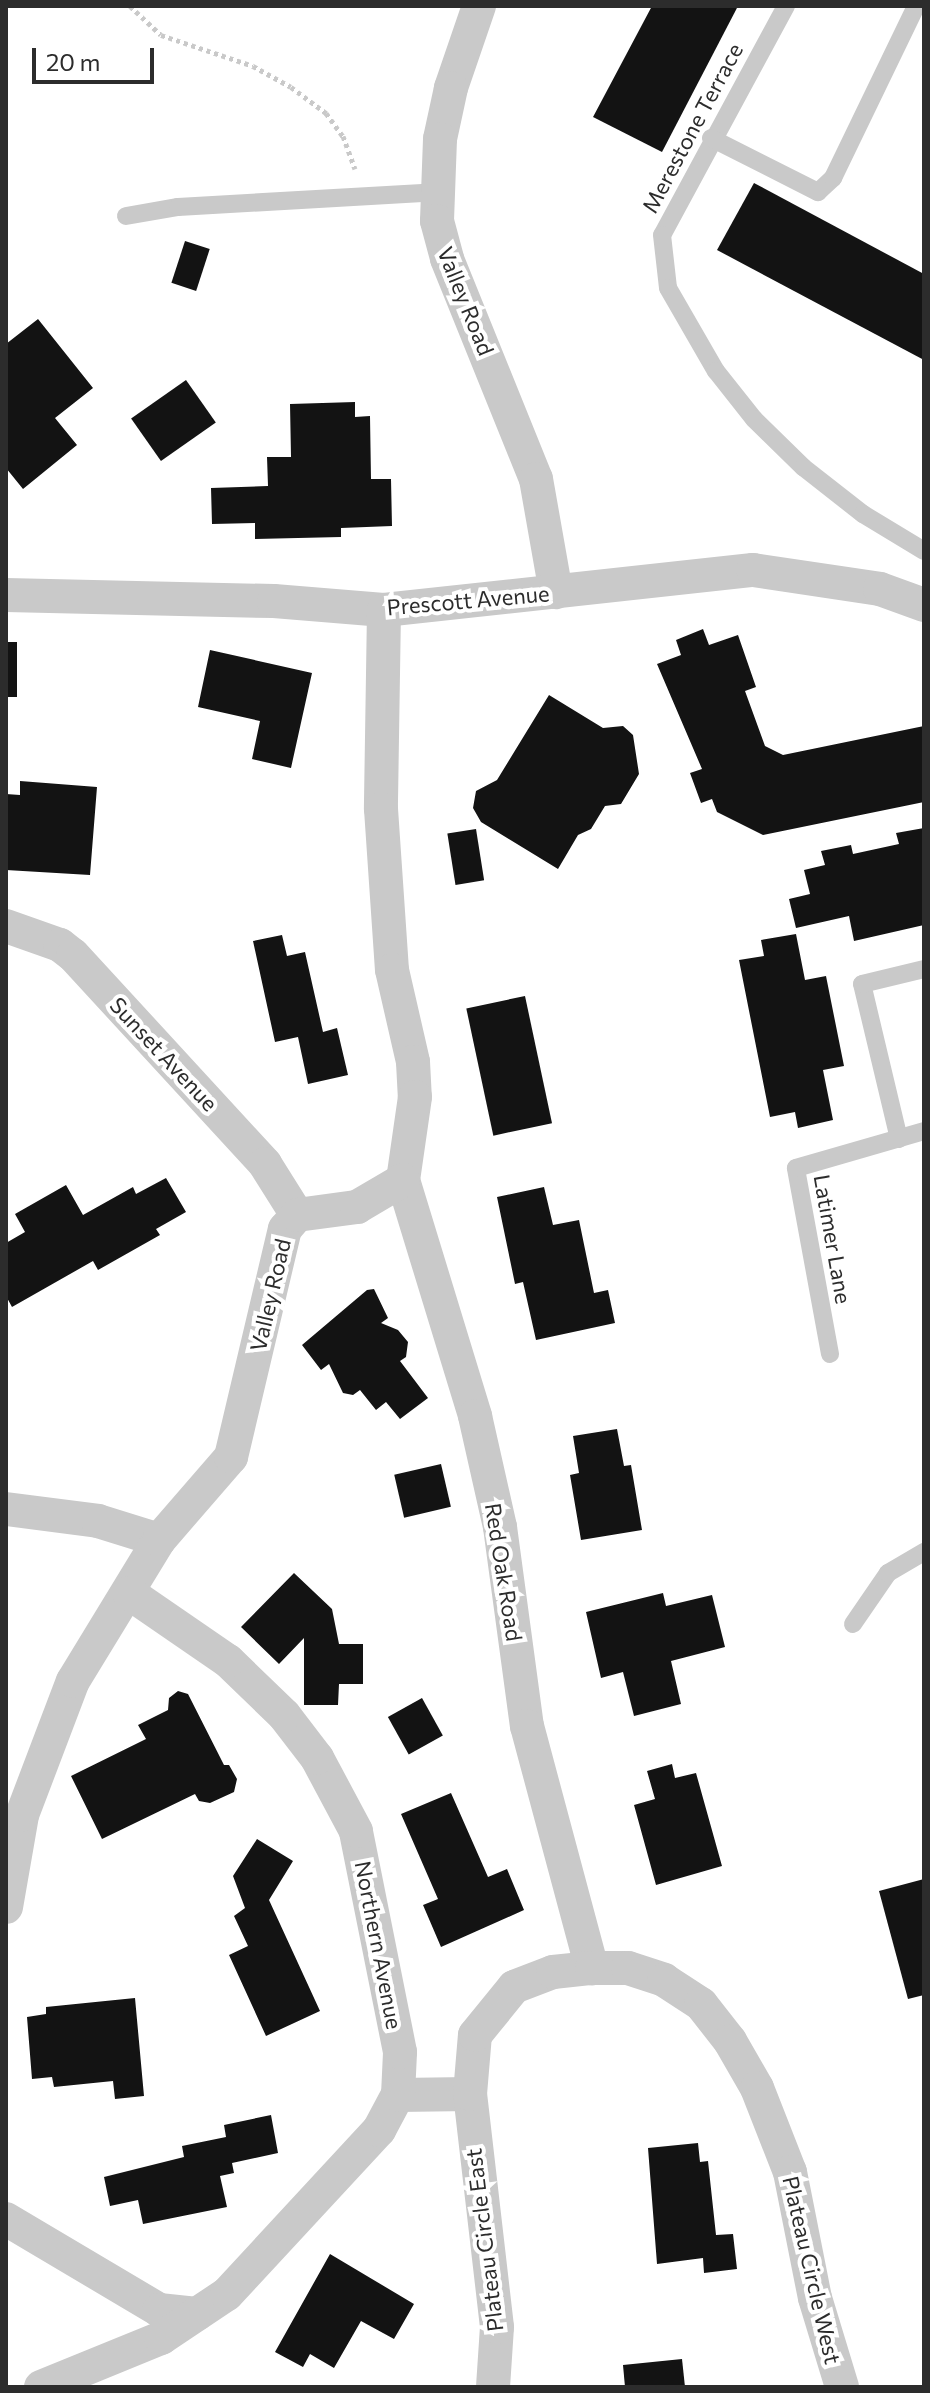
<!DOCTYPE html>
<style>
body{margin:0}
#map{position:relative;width:930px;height:2393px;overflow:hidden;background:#fff;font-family:Commissioner,sans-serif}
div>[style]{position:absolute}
.building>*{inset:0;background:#131313;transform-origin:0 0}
.path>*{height:5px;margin-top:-2.5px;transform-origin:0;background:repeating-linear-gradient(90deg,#c9c9c9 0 4px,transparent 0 8px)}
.lane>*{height:18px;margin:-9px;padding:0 9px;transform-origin:9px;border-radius:9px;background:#c9c9c9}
.street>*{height:34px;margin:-17px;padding:0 17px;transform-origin:17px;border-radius:17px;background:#c9c9c9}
span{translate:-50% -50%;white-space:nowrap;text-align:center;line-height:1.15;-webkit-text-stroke:8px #fff;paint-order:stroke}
.street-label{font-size:22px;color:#2c2c2c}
.frame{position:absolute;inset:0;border:8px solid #2c2c2c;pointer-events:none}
.scale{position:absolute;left:32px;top:48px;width:122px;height:36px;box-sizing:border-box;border:4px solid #2c2c2c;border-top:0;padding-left:10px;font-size:24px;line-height:28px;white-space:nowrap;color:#2c2c2c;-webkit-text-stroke:6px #fff;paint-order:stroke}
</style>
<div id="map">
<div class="building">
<div style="clip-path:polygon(652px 6px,738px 6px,662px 152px,593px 117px)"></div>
<div style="clip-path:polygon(754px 183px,924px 274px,924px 360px,717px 250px)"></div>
<div style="left:185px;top:241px;width:26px;height:44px;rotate:18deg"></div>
<div style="clip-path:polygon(38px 319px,93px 388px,55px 418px,77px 445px,23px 489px,6px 468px,6px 344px)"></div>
<div style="left:186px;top:380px;width:52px;height:67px;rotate:55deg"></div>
<div style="clip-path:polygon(355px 402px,355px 417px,370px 416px,371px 479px,391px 479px,392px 526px,341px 528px,341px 537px,255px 539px,255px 523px,212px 524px,211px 488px,268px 486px,267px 457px,291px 457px,290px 404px)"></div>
<div style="clip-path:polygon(703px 629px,709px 645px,738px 635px,756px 687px,745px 691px,765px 746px,783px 755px,924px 726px,924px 802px,763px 835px,717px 812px,712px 799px,701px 803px,690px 773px,702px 769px,657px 664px,681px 655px,676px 640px)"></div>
<div style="left:6px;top:642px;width:11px;height:55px"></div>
<div style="clip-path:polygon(210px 650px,312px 673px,291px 768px,252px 759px,260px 721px,198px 707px)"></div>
<div style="clip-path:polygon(549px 695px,603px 728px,623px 726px,633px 735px,639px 774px,621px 804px,605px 806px,591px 829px,578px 835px,558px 869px,481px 822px,473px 808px,476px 791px,497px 780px)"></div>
<div style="clip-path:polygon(20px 781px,97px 787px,90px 875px,6px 870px,6px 794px,20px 795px)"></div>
<div style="clip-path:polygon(924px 828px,924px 925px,854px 941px,849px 916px,796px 928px,789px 899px,810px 894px,804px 870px,825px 865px,821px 851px,851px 845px,853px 854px,899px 844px,896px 833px)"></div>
<div style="left:476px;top:829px;width:52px;height:29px;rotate:81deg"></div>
<div style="clip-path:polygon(796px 934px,805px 980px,826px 976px,844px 1066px,823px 1070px,833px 1120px,798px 1128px,795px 1112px,770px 1117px,739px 960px,764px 956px,761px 940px)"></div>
<div style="clip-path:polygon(282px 935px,287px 956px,305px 952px,323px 1032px,337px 1028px,348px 1075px,308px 1084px,298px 1037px,275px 1042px,253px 941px)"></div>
<div style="left:525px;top:996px;width:130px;height:60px;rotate:78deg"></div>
<div style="clip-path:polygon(166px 1178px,186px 1212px,156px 1229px,160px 1235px,98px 1270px,93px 1261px,12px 1307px,6px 1296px,6px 1243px,25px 1232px,15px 1214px,66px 1185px,83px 1215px,133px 1187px,136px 1194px)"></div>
<div style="clip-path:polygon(544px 1187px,553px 1225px,579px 1220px,594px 1293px,608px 1290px,615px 1323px,536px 1340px,523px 1282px,515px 1284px,497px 1197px)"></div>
<div style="clip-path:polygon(374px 1289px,388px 1318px,381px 1323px,398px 1330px,408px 1342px,406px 1357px,400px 1361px,428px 1398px,400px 1419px,386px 1402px,376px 1410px,360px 1390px,353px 1395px,343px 1393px,329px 1364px,321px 1370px,302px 1345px,367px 1290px)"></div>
<div style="clip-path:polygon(617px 1429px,624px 1466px,631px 1465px,642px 1530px,581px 1540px,570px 1475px,579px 1473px,573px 1436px)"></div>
<div style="left:441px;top:1464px;width:44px;height:48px;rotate:77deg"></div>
<div style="clip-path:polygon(294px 1573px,332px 1609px,339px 1644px,363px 1644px,363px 1684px,339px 1684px,338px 1705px,304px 1705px,304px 1638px,279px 1664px,241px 1627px)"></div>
<div style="clip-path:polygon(663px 1593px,666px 1606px,712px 1595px,725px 1647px,671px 1661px,681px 1704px,634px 1716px,623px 1672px,601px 1678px,586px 1612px)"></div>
<div style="clip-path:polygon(178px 1691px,188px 1694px,224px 1765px,229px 1765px,237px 1779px,234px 1792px,210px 1803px,199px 1801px,195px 1794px,102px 1839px,71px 1776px,146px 1739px,138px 1725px,168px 1710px,169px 1698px)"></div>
<div style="left:422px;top:1698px;width:43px;height:39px;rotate:61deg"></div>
<div style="clip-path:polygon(672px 1764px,675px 1778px,696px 1773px,722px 1866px,656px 1885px,634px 1805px,655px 1799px,647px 1771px)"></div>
<div style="clip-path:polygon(451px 1793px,488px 1877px,507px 1869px,524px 1910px,441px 1947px,423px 1905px,438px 1899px,401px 1814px)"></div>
<div style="clip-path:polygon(257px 1839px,293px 1861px,269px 1900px,320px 2011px,266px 2036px,229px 1955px,248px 1946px,234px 1916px,245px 1908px,233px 1876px)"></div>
<div style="clip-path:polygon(924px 1879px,924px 1995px,908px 1999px,879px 1891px)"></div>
<div style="clip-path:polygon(135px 1998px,144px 2096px,115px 2099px,113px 2081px,54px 2087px,52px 2077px,32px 2079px,27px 2017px,46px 2014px,46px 2007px)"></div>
<div style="clip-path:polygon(271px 2115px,278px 2153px,232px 2163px,234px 2173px,220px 2176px,227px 2207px,143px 2224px,138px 2200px,110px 2206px,104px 2177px,184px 2157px,182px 2146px,226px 2137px,224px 2125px)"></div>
<div style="clip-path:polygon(698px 2143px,700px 2162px,708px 2161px,716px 2235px,733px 2234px,737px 2269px,704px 2273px,703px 2258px,657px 2264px,648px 2148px)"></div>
<div style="clip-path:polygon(330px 2254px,414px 2304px,394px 2339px,361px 2321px,334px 2368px,310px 2354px,303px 2367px,275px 2352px)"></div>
<div style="clip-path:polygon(682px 2359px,685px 2387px,625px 2387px,623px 2365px)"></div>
</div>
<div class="path">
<div style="left:130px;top:6px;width:42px;rotate:43.1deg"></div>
<div style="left:161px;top:35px;width:97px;rotate:18.6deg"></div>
<div style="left:253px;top:66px;width:43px;rotate:28.9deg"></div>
<div style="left:291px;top:87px;width:44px;rotate:36.6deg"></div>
<div style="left:326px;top:113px;width:29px;rotate:54deg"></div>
<div style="left:343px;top:136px;width:35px;rotate:70deg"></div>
</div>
<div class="lane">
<div style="left:786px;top:6px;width:260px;rotate:118.4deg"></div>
<div style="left:662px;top:235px;width:53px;rotate:83.5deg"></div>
<div style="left:668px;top:288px;width:96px;rotate:60deg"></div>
<div style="left:716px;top:371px;width:61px;rotate:51.6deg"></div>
<div style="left:754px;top:419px;width:69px;rotate:44.4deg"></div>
<div style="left:803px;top:467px;width:76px;rotate:38.1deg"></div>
<div style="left:863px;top:514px;width:71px;rotate:31.2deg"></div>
<div style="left:711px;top:138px;width:120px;rotate:26.8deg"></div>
<div style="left:818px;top:192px;width:21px;rotate:-43deg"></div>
<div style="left:833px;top:178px;width:191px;rotate:-64.2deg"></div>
<div style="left:126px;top:216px;width:53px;rotate:-9.8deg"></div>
<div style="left:178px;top:207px;width:258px;rotate:-3.3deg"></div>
<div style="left:899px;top:1139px;width:159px;rotate:-103.4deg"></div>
<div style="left:862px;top:984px;width:64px;rotate:-13.6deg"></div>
<div style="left:830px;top:1354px;width:189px;rotate:-100.4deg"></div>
<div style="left:796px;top:1168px;width:133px;rotate:-16.1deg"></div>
<div style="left:853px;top:1624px;width:62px;rotate:-55.5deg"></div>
<div style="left:888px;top:1573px;width:42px;rotate:-30.3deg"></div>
</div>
<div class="street">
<div style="left:479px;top:6px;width:87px;rotate:108.9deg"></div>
<div style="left:451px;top:88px;width:52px;rotate:102.2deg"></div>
<div style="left:440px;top:139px;width:82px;rotate:92.1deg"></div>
<div style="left:437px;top:221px;width:39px;rotate:75deg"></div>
<div style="left:447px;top:259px;width:237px;rotate:68deg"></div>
<div style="left:536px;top:479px;width:115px;rotate:80deg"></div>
<div style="left:6px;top:595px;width:268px;rotate:1.3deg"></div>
<div style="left:274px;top:601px;width:110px;rotate:4.7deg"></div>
<div style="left:384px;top:610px;width:371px;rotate:-6.2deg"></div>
<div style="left:753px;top:570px;width:128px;rotate:8.5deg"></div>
<div style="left:880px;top:589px;width:47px;rotate:20deg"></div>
<div style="left:384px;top:610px;width:199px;rotate:90.9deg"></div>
<div style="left:381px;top:809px;width:161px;rotate:86.1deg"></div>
<div style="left:392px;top:970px;width:94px;rotate:77.1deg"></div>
<div style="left:413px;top:1062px;width:35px;rotate:87deg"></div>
<div style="left:415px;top:1097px;width:84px;rotate:98.2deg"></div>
<div style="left:403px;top:1180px;width:247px;rotate:73deg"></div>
<div style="left:475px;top:1416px;width:114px;rotate:77.3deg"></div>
<div style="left:500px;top:1527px;width:201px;rotate:82.3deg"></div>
<div style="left:527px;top:1726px;width:251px;rotate:75deg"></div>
<div style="left:6px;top:926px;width:57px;rotate:19.4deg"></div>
<div style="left:60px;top:945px;width:16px;rotate:38deg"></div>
<div style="left:73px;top:955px;width:284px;rotate:47.4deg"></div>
<div style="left:265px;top:1164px;width:60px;rotate:57.9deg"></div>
<div style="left:6px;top:1509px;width:93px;rotate:7.4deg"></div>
<div style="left:98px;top:1521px;width:64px;rotate:17.3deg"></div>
<div style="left:6px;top:1907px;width:93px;rotate:-80.1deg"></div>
<div style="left:22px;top:1815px;width:143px;rotate:-69.2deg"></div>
<div style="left:73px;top:1681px;width:165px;rotate:-58.6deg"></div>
<div style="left:159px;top:1540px;width:110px;rotate:-49.1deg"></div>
<div style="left:231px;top:1457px;width:234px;rotate:-76.7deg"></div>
<div style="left:285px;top:1229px;width:18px;rotate:-49deg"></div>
<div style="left:297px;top:1215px;width:61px;rotate:-7.6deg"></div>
<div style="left:357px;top:1207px;width:53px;rotate:-30.4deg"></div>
<div style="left:398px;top:2095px;width:72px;rotate:-0.8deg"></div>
<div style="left:6px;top:2219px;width:178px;rotate:30.7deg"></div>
<div style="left:159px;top:2310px;width:38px;rotate:6deg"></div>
<div style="left:41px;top:2387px;width:130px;rotate:-22.2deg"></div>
<div style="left:161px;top:2338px;width:79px;rotate:-33.7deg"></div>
<div style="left:227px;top:2294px;width:224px;rotate:-47.2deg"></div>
<div style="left:379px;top:2130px;width:40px;rotate:-62deg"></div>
<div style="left:398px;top:2095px;width:43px;rotate:-87.3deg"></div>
<div style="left:400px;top:2052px;width:225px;rotate:-101.3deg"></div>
<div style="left:356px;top:1831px;width:83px;rotate:-118.1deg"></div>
<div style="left:317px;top:1758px;width:54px;rotate:-127.5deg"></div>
<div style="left:284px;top:1715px;width:78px;rotate:-136deg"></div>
<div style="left:228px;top:1661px;width:120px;rotate:-145.5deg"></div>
<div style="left:493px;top:2387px;width:60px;rotate:-86.2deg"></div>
<div style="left:497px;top:2327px;width:235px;rotate:-96.6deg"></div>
<div style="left:470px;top:2094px;width:59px;rotate:-85.2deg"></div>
<div style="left:475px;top:2035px;width:62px;rotate:-50.9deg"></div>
<div style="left:514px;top:1987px;width:42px;rotate:-21deg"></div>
<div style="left:553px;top:1972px;width:39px;rotate:-6deg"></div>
<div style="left:592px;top:1968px;width:36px"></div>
<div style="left:628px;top:1968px;width:38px;rotate:18deg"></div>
<div style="left:664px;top:1980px;width:44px;rotate:33deg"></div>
<div style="left:701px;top:2004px;width:47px;rotate:51.9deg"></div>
<div style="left:730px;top:2041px;width:54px;rotate:60.1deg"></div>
<div style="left:757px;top:2088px;width:90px;rotate:68.6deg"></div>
<div style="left:790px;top:2172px;width:128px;rotate:78.8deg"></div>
<div style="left:815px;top:2298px;width:93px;rotate:73.1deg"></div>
</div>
<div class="street-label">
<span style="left:692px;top:128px;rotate:-62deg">Merestone Terrace</span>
<span style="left:466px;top:301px;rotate:68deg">Valley Road</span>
<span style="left:468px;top:600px;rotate:-5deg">Prescott Avenue</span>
<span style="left:164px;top:1054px;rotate:47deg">Sunset Avenue</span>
<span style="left:833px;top:1239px;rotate:80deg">Latimer Lane</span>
<span style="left:270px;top:1295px;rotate:-77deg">Valley Road</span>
<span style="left:504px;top:1572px;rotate:81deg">Red Oak Road</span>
<span style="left:379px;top:1945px;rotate:79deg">Northern Avenue</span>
<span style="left:484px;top:2240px;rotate:-97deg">Plateau Circle East</span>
<span style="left:812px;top:2270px;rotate:77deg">Plateau Circle West</span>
</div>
<div class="frame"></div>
<div class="scale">20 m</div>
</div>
